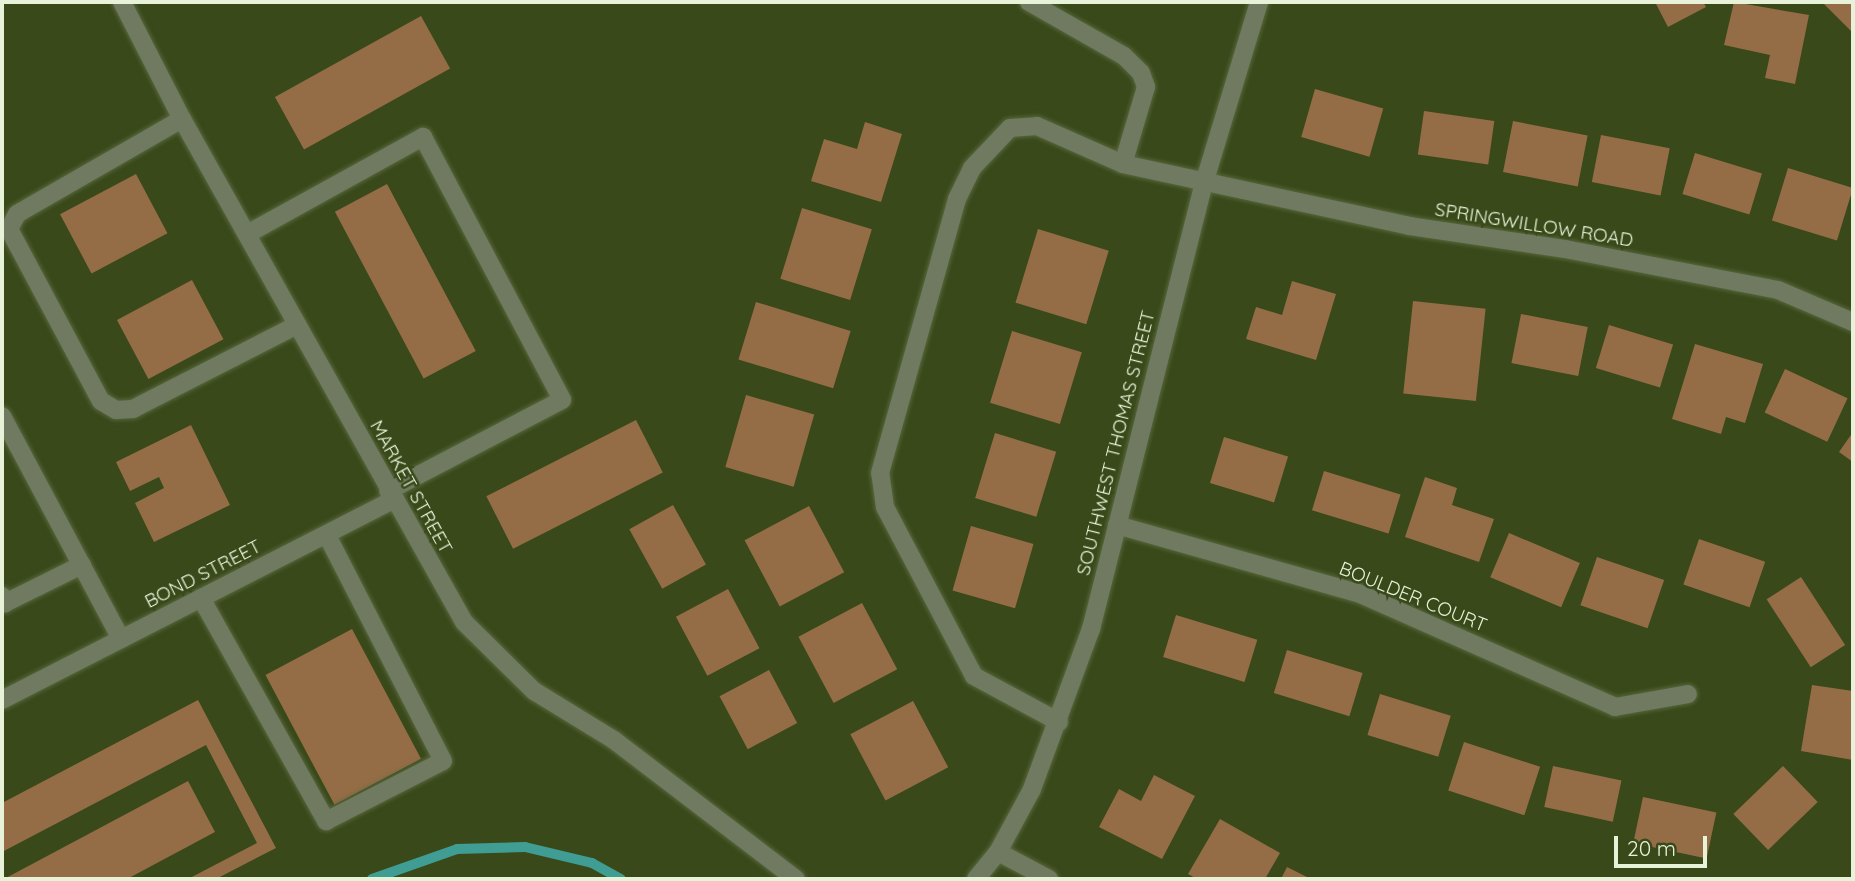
<!DOCTYPE html>
<style>
body{margin:0}
#map{position:relative;width:1855px;height:881px;overflow:hidden;background:#39491a;font-family:Quicksand,sans-serif}
div>[style]{position:absolute}
.stream>*{height:10px;margin:-5px;padding:0 5px;transform-origin:5px;border-radius:5px;background:#409d93}
.building>*{inset:0;background:#946d47;transform-origin:0 0}
.roads{filter:drop-shadow(0 0 2px #58673c) drop-shadow(0 0 2px #58673c)}
.minor>*{height:18px;margin:-9px;padding:0 9px;transform-origin:9px;border-radius:9px;background:#707a61}
span{translate:-50% -50%;white-space:nowrap;text-align:center;line-height:1.15;-webkit-text-stroke:5px #39491a;paint-order:stroke}
.street-label{font-size:19px;color:#e7f2d8}
.frame{position:absolute;inset:0;border:4px solid #e7f2d8;pointer-events:none}
.scale{position:absolute;left:1614px;top:836px;width:93px;height:32px;box-sizing:border-box;border:4px solid #e7f2d8;border-top:0;padding-left:9px;font-size:21px;line-height:24px;white-space:nowrap;color:#e7f2d8;-webkit-text-stroke:5px #39491a;paint-order:stroke}
</style>
<div id="map">
<div class="stream">
<div style="left:372px;top:879px;width:90px;rotate:-19.4deg"></div>
<div style="left:457px;top:849px;width:68px;rotate:-1.7deg"></div>
<div style="left:525px;top:847px;width:69px;rotate:13.4deg"></div>
<div style="left:592px;top:863px;width:33px;rotate:29deg"></div>
</div>
<div class="building">
<div style="clip-path:polygon(1655px 2px,1703px 2px,1706px 7px,1668px 27px)"></div>
<div style="clip-path:polygon(1734px 2px,1809px 15px,1795px 84px,1765px 78px,1770px 55px,1724px 45px)"></div>
<div style="clip-path:polygon(1822px 2px,1853px 2px,1853px 33px)"></div>
<div style="left:421px;top:16px;width:60px;height:167px;rotate:61deg"></div>
<div style="left:1315px;top:89px;width:71px;height:50px;rotate:16deg"></div>
<div style="left:1424px;top:111px;width:71px;height:44px;rotate:8deg"></div>
<div style="left:1513px;top:121px;width:76px;height:52px;rotate:11deg"></div>
<div style="clip-path:polygon(865px 122px,902px 134px,881px 202px,811px 181px,824px 139px,857px 149px)"></div>
<div style="left:1601px;top:135px;width:70px;height:48px;rotate:11deg"></div>
<div style="left:1695px;top:153px;width:70px;height:43px;rotate:17deg"></div>
<div style="left:1788px;top:168px;width:68px;height:55px;rotate:17deg"></div>
<div style="left:136px;top:174px;width:67px;height:86px;rotate:62deg"></div>
<div style="left:387px;top:184px;width:189px;height:59px;rotate:62deg"></div>
<div style="left:802px;top:208px;width:73px;height:74px;rotate:17deg"></div>
<div style="left:1038px;top:229px;width:74px;height:77px;rotate:17deg"></div>
<div style="left:192px;top:280px;width:67px;height:85px;rotate:62deg"></div>
<div style="clip-path:polygon(1292px 281px,1336px 294px,1316px 360px,1246px 339px,1256px 307px,1282px 315px)"></div>
<div style="left:1413px;top:301px;width:73px;height:93px;rotate:6deg"></div>
<div style="left:756px;top:302px;width:99px;height:60px;rotate:17deg"></div>
<div style="left:1521px;top:314px;width:68px;height:50px;rotate:11deg"></div>
<div style="left:1609px;top:325px;width:67px;height:45px;rotate:17deg"></div>
<div style="left:1012px;top:331px;width:73px;height:75px;rotate:17deg"></div>
<div style="clip-path:polygon(1695px 344px,1763px 364px,1745px 423px,1726px 417px,1721px 434px,1672px 419px)"></div>
<div style="left:1785px;top:369px;width:69px;height:48px;rotate:25deg"></div>
<div style="left:746px;top:395px;width:71px;height:75px;rotate:16deg"></div>
<div style="left:636px;top:420px;width:59px;height:168px;rotate:63deg"></div>
<div style="clip-path:polygon(191px 425px,230px 505px,154px 542px,135px 503px,164px 488px,159px 477px,130px 491px,116px 462px)"></div>
<div style="clip-path:polygon(1853px 432px,1853px 462px,1839px 452px)"></div>
<div style="left:995px;top:433px;width:64px;height:68px;rotate:17deg"></div>
<div style="left:1224px;top:437px;width:67px;height:48px;rotate:17deg"></div>
<div style="left:1324px;top:471px;width:80px;height:41px;rotate:17deg"></div>
<div style="clip-path:polygon(1425px 477px,1457px 488px,1452px 505px,1494px 519px,1479px 562px,1405px 537px)"></div>
<div style="left:673px;top:505px;width:68px;height:50px;rotate:61deg"></div>
<div style="left:809px;top:506px;width:75px;height:73px;rotate:62deg"></div>
<div style="left:971px;top:526px;width:65px;height:67px;rotate:16deg"></div>
<div style="left:1509px;top:533px;width:77px;height:48px;rotate:23deg"></div>
<div style="left:1699px;top:539px;width:70px;height:48px;rotate:19deg"></div>
<div style="left:1597px;top:557px;width:71px;height:51px;rotate:19deg"></div>
<div style="left:1801px;top:577px;width:81px;height:41px;rotate:57deg"></div>
<div style="left:728px;top:589px;width:67px;height:59px;rotate:62deg"></div>
<div style="left:862px;top:603px;width:75px;height:72px;rotate:62deg"></div>
<div style="left:1176px;top:615px;width:85px;height:44px;rotate:17deg"></div>
<div style="left:352px;top:629px;width:147px;height:98px;rotate:62deg"></div>
<div style="left:1287px;top:650px;width:79px;height:45px;rotate:17deg"></div>
<div style="left:769px;top:670px;width:60px;height:56px;rotate:62deg"></div>
<div style="clip-path:polygon(1812px 685px,1853px 691px,1853px 760px,1801px 751px)"></div>
<div style="left:1380px;top:694px;width:74px;height:43px;rotate:17deg"></div>
<div style="clip-path:polygon(198px 700px,276px 848px,216px 879px,188px 879px,257px 843px,206px 745px,2px 852px,2px 803px)"></div>
<div style="left:913px;top:701px;width:75px;height:71px;rotate:62deg"></div>
<div style="left:1464px;top:742px;width:80px;height:51px;rotate:18deg"></div>
<div style="left:1553px;top:766px;width:70px;height:42px;rotate:12deg"></div>
<div style="left:1783px;top:766px;width:50px;height:69px;rotate:46deg"></div>
<div style="clip-path:polygon(1154px 775px,1195px 796px,1162px 859px,1099px 827px,1119px 789px,1141px 801px)"></div>
<div style="clip-path:polygon(188px 781px,215px 832px,127px 879px,4px 879px)"></div>
<div style="left:1643px;top:797px;width:75px;height:47px;rotate:12deg"></div>
<div style="clip-path:polygon(1220px 819px,1280px 853px,1265px 879px,1197px 879px,1188px 874px)"></div>
<div style="clip-path:polygon(1287px 867px,1311px 879px,1281px 879px)"></div>
</div>
<div class="roads">
<div class="minor">
<div style="left:122px;top:2px;width:131px;rotate:62.9deg"></div>
<div style="left:182px;top:119px;width:577px;rotate:60.72deg"></div>
<div style="left:464px;top:622px;width:98px;rotate:44.6deg"></div>
<div style="left:534px;top:691px;width:94px;rotate:31.5deg"></div>
<div style="left:614px;top:740px;width:229px;rotate:37.4deg"></div>
<div style="left:1029px;top:2px;width:109px;rotate:29.6deg"></div>
<div style="left:1124px;top:56px;width:24px;rotate:45deg"></div>
<div style="left:1141px;top:73px;width:15px;rotate:70deg"></div>
<div style="left:1146px;top:87px;width:80px;rotate:106.6deg"></div>
<div style="left:182px;top:119px;width:190px;rotate:150.1deg"></div>
<div style="left:17px;top:214px;width:17px;rotate:118deg"></div>
<div style="left:9px;top:229px;width:195px;rotate:61.9deg"></div>
<div style="left:101px;top:401px;width:17px;rotate:31deg"></div>
<div style="left:116px;top:410px;width:17px;rotate:-3deg"></div>
<div style="left:133px;top:409px;width:184px;rotate:-27.1deg"></div>
<div style="left:249px;top:233px;width:199px;rotate:-28.9deg"></div>
<div style="left:423px;top:137px;width:297px;rotate:62.1deg"></div>
<div style="left:562px;top:400px;width:196px;rotate:152.4deg"></div>
<div style="left:2px;top:416px;width:253px;rotate:61.9deg"></div>
<div style="left:1117px;top:525px;width:250px;rotate:15.8deg"></div>
<div style="left:1358px;top:593px;width:281px;rotate:23.9deg"></div>
<div style="left:1615px;top:707px;width:74px;rotate:-10.1deg"></div>
<div style="left:2px;top:596px;width:8px;rotate:67deg"></div>
<div style="left:5px;top:603px;width:86px;rotate:-26.3deg"></div>
<div style="left:201px;top:598px;width:256px;rotate:60.7deg"></div>
<div style="left:326px;top:821px;width:131px;rotate:-27.1deg"></div>
<div style="left:443px;top:761px;width:254px;rotate:-117.2deg"></div>
<div style="left:2px;top:700px;width:439px;rotate:-27.1deg"></div>
<div style="left:1059px;top:722px;width:97px;rotate:-151.6deg"></div>
<div style="left:974px;top:676px;width:191px;rotate:-117.8deg"></div>
<div style="left:885px;top:507px;width:34px;rotate:-98deg"></div>
<div style="left:880px;top:473px;width:285px;rotate:-74.3deg"></div>
<div style="left:957px;top:199px;width:34px;rotate:-64deg"></div>
<div style="left:972px;top:168px;width:55px;rotate:-46.5deg"></div>
<div style="left:1010px;top:128px;width:27px;rotate:-4deg"></div>
<div style="left:1037px;top:126px;width:94px;rotate:23.8deg"></div>
<div style="left:1123px;top:164px;width:293px;rotate:12.2deg"></div>
<div style="left:1409px;top:226px;width:158px;rotate:8.4deg"></div>
<div style="left:1565px;top:249px;width:217px;rotate:10.9deg"></div>
<div style="left:1778px;top:290px;width:82px;rotate:23.1deg"></div>
<div style="left:998px;top:852px;width:58px;rotate:27.9deg"></div>
<div style="left:976px;top:879px;width:35px;rotate:-51deg"></div>
<div style="left:998px;top:852px;width:72px;rotate:-61.6deg"></div>
<div style="left:1032px;top:789px;width:171px;rotate:-69.8deg"></div>
<div style="left:1091px;top:629px;width:463px;rotate:-75.8deg"></div>
<div style="left:1205px;top:180px;width:186px;rotate:-73.1deg"></div>
</div>
</div>
<div class="street-label">
<span style="left:1534px;top:225px;rotate:9deg">SPRINGWILLOW ROAD</span>
<span style="left:1116px;top:443px;rotate:-76deg">SOUTHWEST THOMAS STREET</span>
<span style="left:411px;top:487px;rotate:61deg">MARKET STREET</span>
<span style="left:203px;top:574px;rotate:-27deg">BOND STREET</span>
<span style="left:1413px;top:597px;rotate:22deg">BOULDER COURT</span>
</div>
<div class="frame"></div>
<div class="scale">20 m</div>
</div>
